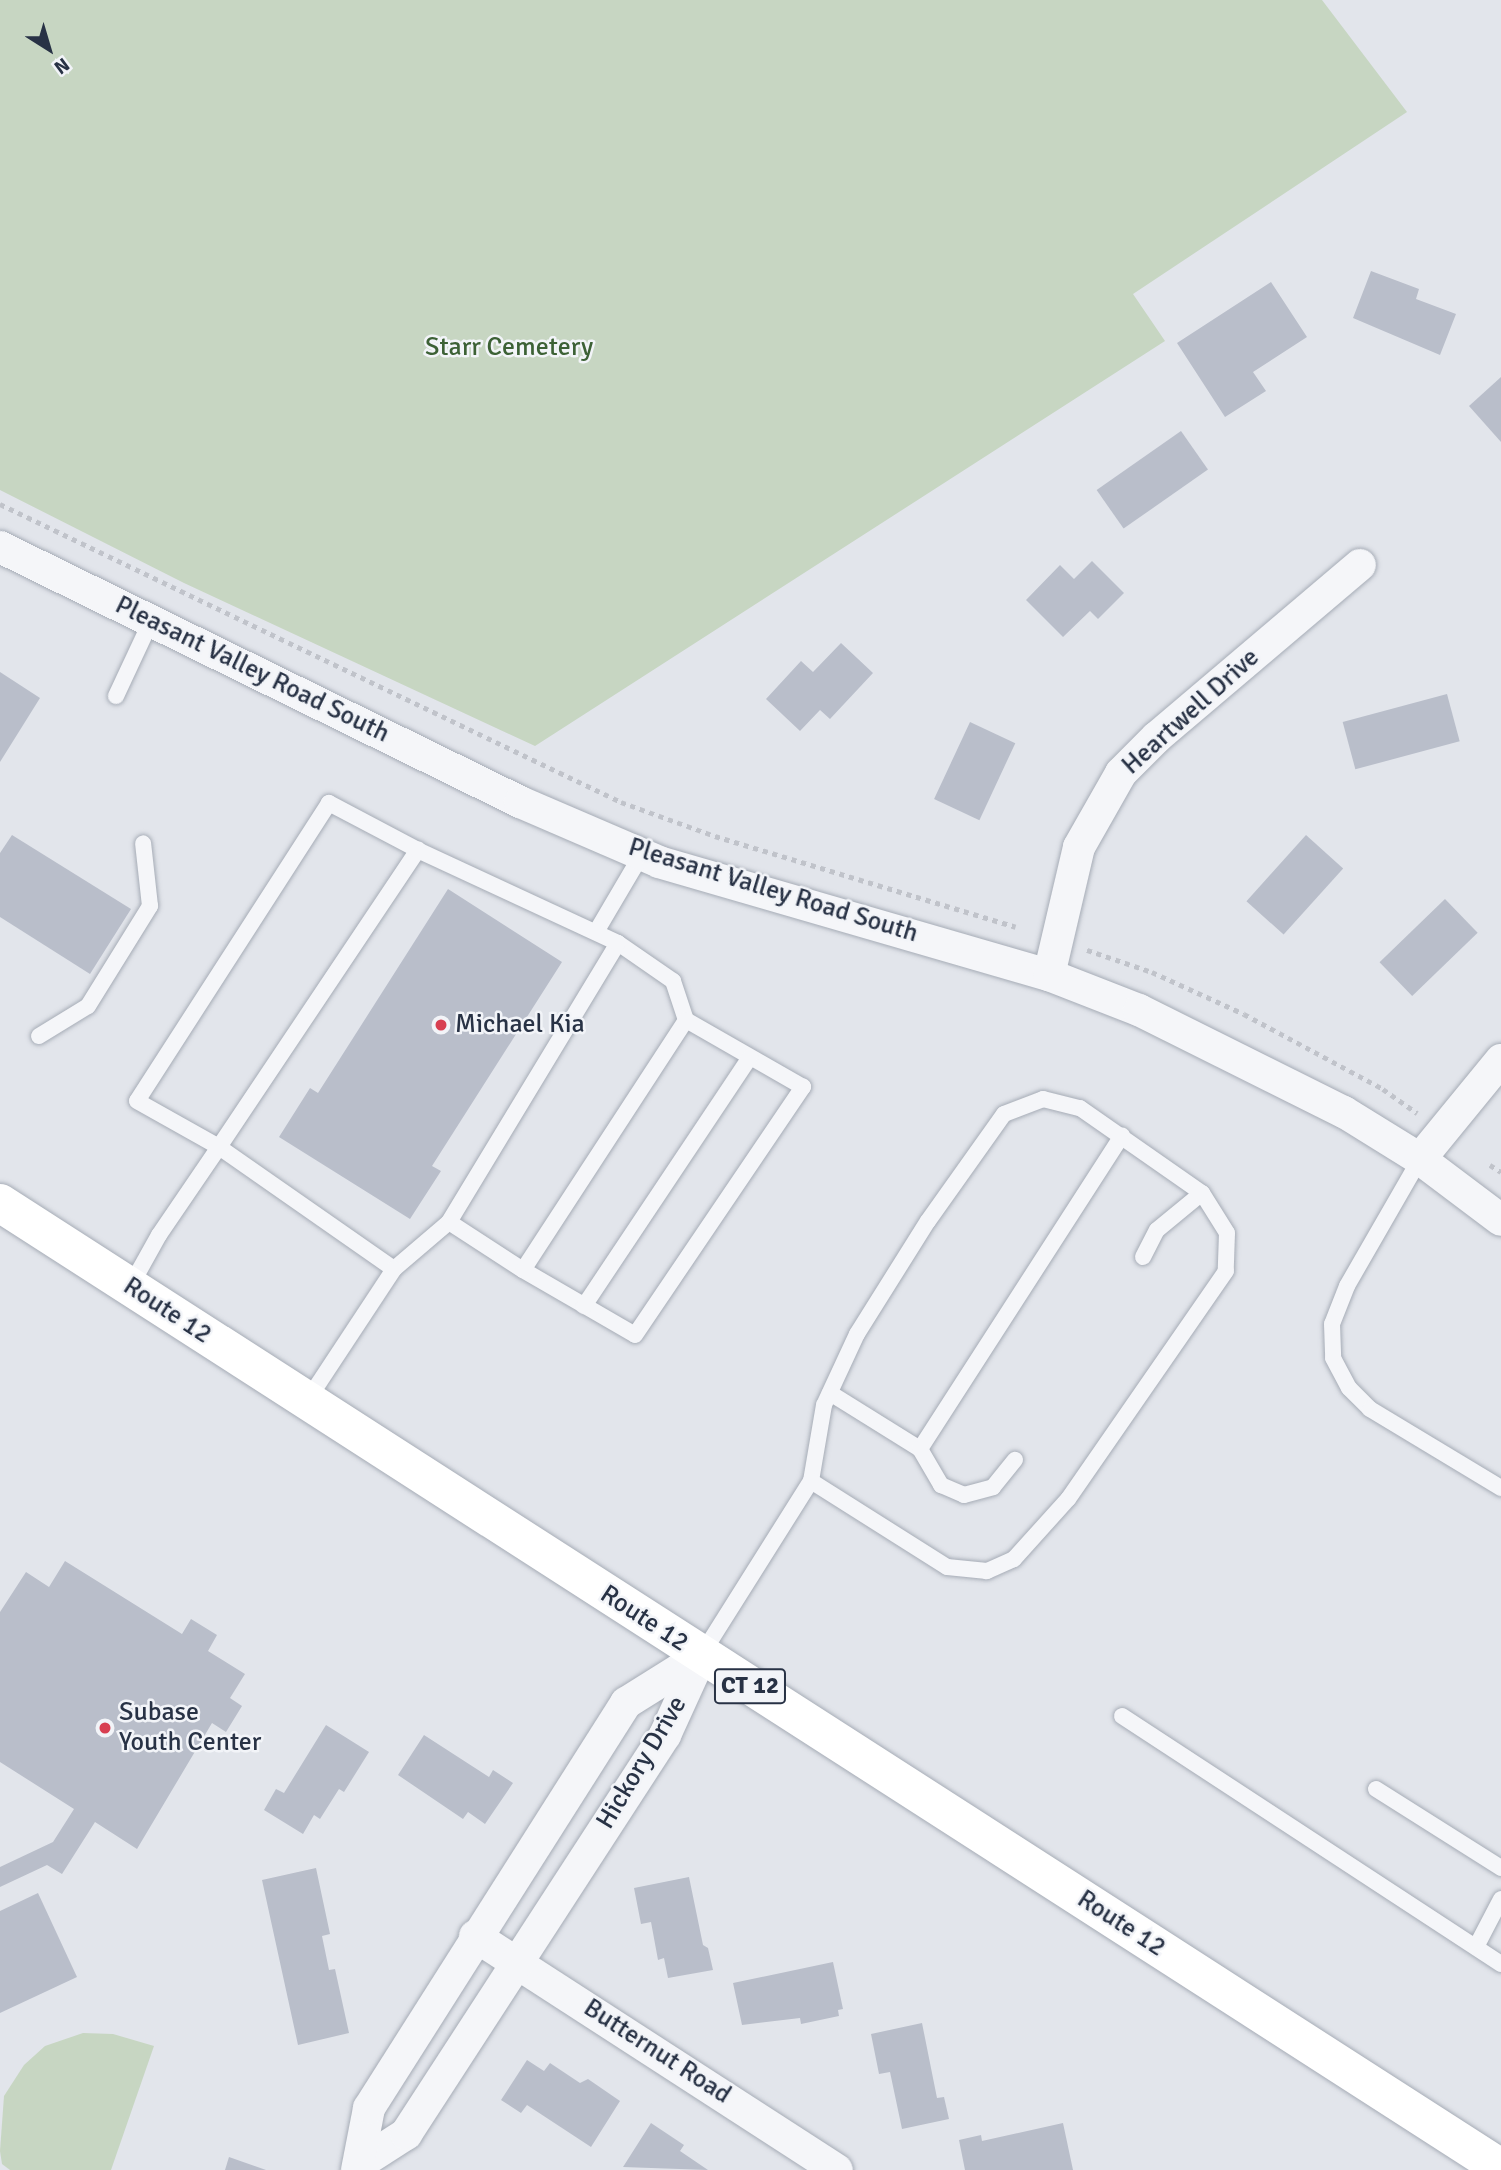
<!DOCTYPE html>
<style>
body{margin:0}
#map{position:relative;width:1501px;height:2170px;overflow:hidden;background:#e2e5eb;font-family:Signika,sans-serif}
div>[style]{position:absolute}
.green>*{inset:0;background:#c7d6c2}
.building>*{inset:0;background:#b9beca;transform-origin:0 0}
.path>*{height:4.5px;margin-top:-2.25px;transform-origin:0;background:repeating-linear-gradient(90deg,#c0c3ca 0 5px,transparent 0 10px)}
.roads{filter:drop-shadow(0 0 2px #a6acb6) drop-shadow(0 0 2px #a6acb6)}
.service>*{height:16px;margin:-8px;padding:0 8px;transform-origin:8px;border-radius:8px;background:#f5f6f9}
.minor>*{height:32px;margin:-16px;padding:0 16px;transform-origin:16px;border-radius:16px;background:#f5f6f9}
.trunk>*{height:38px;margin:-19px;padding:0 19px;transform-origin:19px;border-radius:19px;background:#fff}
.dots>*{width:19px;height:19px;translate:-50% -50%;box-sizing:border-box;border:4px solid #f2f4f8;border-radius:50%}
span{translate:-50% -50%;white-space:nowrap;text-align:center;line-height:1.15;-webkit-text-stroke:5px #f2f4f8;paint-order:stroke}
.shield-label span{padding:2px 5px;background:#f2f4f8;border:2px solid;border-radius:5px;-webkit-text-stroke-width:0}
.shield-label{font-size:24px;color:#283245;font-weight:700}
.park-label{font-size:26px;color:#3c6135}
.street-label{font-size:26px;color:#283245}
.poi-label{font-size:26px;color:#283245}
.left{translate:0 -50%;text-align:left}
.north{position:absolute;left:14px;top:14px;width:70px;height:70px;-webkit-text-stroke:5px #f2f4f8;paint-order:stroke;rotate:143deg;font-size:19px;font-weight:700;line-height:28px;text-align:center;color:#283245}
.north::after{content:'';display:block;margin:auto;width:24px;height:32px;background:#283245;clip-path:polygon(50% 0,100% 100%,50% 72%,0 100%)}
</style>
<div id="map">
<div class="green">
<div style="clip-path:polygon(0 0,1322px 0,1407px 112px,1133px 294px,1165px 341px,535px 746px,184px 583px,0 490px)"></div>
<div style="clip-path:polygon(83px 2033px,113px 2034px,154px 2046px,111px 2170px,10px 2170px,2px 2164px,0 2151px,4px 2096px,24px 2065px,45px 2046px)"></div>
</div>
<div class="building">
<div style="clip-path:polygon(1371px 271px,1419px 289px,1416px 299px,1456px 314px,1440px 355px,1353px 318px)"></div>
<div style="clip-path:polygon(1271px 282px,1307px 337px,1253px 372px,1266px 391px,1225px 417px,1177px 343px)"></div>
<div style="clip-path:polygon(1501px 377px,1501px 442px,1469px 406px)"></div>
<div style="left:1181px;top:431px;width:47px;height:103px;rotate:55deg"></div>
<div style="clip-path:polygon(1092px 561px,1124px 593px,1098px 619px,1090px 611px,1063px 637px,1026px 600px,1060px 565px,1074px 579px)"></div>
<div style="clip-path:polygon(841px 643px,873px 673px,830px 719px,820px 710px,800px 731px,766px 699px,801px 661px,813px 672px)"></div>
<div style="clip-path:polygon(0 672px,40px 698px,0 762px)"></div>
<div style="left:1447px;top:694px;width:49px;height:108px;rotate:75deg"></div>
<div style="left:970px;top:722px;width:50px;height:85px;rotate:25deg"></div>
<div style="clip-path:polygon(12px 835px,131px 909px,90px 974px,0 917px,0 853px)"></div>
<div style="left:1306px;top:835px;width:50px;height:89px;rotate:42deg"></div>
<div style="clip-path:polygon(448px 889px,562px 962px,432px 1166px,441px 1171px,410px 1219px,279px 1137px,310px 1088px,318px 1093px)"></div>
<div style="left:1445px;top:899px;width:47px;height:91px;rotate:46deg"></div>
<div style="clip-path:polygon(65px 1561px,182px 1634px,191px 1619px,217px 1635px,208px 1651px,245px 1674px,230px 1698px,242px 1706px,226px 1732px,212px 1723px,137px 1849px,95px 1822px,62px 1874px,47px 1865px,0 1887px,0 1867px,53px 1842px,74px 1809px,0 1762px,0 1612px,26px 1572px,49px 1587px)"></div>
<div style="clip-path:polygon(326px 1725px,369px 1752px,344px 1792px,339px 1789px,320px 1819px,314px 1815px,303px 1834px,264px 1810px,276px 1789px,284px 1793px)"></div>
<div style="clip-path:polygon(424px 1735px,489px 1777px,493px 1770px,513px 1783px,485px 1824px,468px 1812px,463px 1819px,398px 1775px)"></div>
<div style="clip-path:polygon(316px 1868px,330px 1934px,322px 1936px,329px 1970px,335px 1969px,349px 2033px,298px 2045px,262px 1880px)"></div>
<div style="clip-path:polygon(689px 1877px,703px 1945px,708px 1948px,713px 1970px,668px 1978px,664px 1958px,658px 1960px,651px 1922px,641px 1924px,634px 1888px)"></div>
<div style="clip-path:polygon(38px 1893px,77px 1977px,0 2013px,0 1911px)"></div>
<div style="clip-path:polygon(833px 1962px,843px 2009px,838px 2010px,839px 2016px,801px 2024px,800px 2018px,742px 2025px,733px 1983px)"></div>
<div style="clip-path:polygon(922px 2023px,937px 2098px,944px 2097px,949px 2119px,902px 2129px,890px 2072px,879px 2074px,871px 2034px)"></div>
<div style="clip-path:polygon(527px 2060px,544px 2071px,550px 2063px,580px 2083px,588px 2079px,620px 2101px,591px 2147px,527px 2105px,521px 2113px,501px 2100px)"></div>
<div style="clip-path:polygon(651px 2123px,684px 2145px,680px 2151px,708px 2170px,623px 2167px)"></div>
<div style="clip-path:polygon(1063px 2123px,1073px 2170px,965px 2170px,959px 2140px,981px 2135px,982px 2141px)"></div>
<div style="clip-path:polygon(229px 2157px,266px 2170px,225px 2170px)"></div>
</div>
<div class="path">
<div style="left:0;top:504px;width:689px;rotate:25.64deg"></div>
<div style="left:621px;top:802px;width:100px;rotate:19.9deg"></div>
<div style="left:715px;top:836px;width:314px;rotate:16.8deg"></div>
<div style="left:1087px;top:950px;width:69px;rotate:18.7deg"></div>
<div style="left:1152px;top:972px;width:101px;rotate:24.5deg"></div>
<div style="left:1244px;top:1014px;width:158px;rotate:28.3deg"></div>
<div style="left:1383px;top:1089px;width:42px;rotate:35.2deg"></div>
<div style="left:1490px;top:1165px;width:13px;rotate:32deg"></div>
</div>
<div class="roads">
<div class="service">
<div style="left:116px;top:696px;width:83px;rotate:-65deg"></div>
<div style="left:596px;top:932px;width:91px;rotate:-59.5deg"></div>
<div style="left:618px;top:943px;width:67px;rotate:34.6deg"></div>
<div style="left:673px;top:981px;width:41px;rotate:71.6deg"></div>
<div style="left:39px;top:1036px;width:57px;rotate:-31.5deg"></div>
<div style="left:88px;top:1006px;width:118px;rotate:-58.2deg"></div>
<div style="left:150px;top:906px;width:63px;rotate:-96.3deg"></div>
<div style="left:1420px;top:1159px;width:146px;rotate:119.9deg"></div>
<div style="left:1347px;top:1286px;width:41px;rotate:111.5deg"></div>
<div style="left:1332px;top:1324px;width:34px;rotate:88deg"></div>
<div style="left:1333px;top:1358px;width:34px;rotate:62deg"></div>
<div style="left:1349px;top:1388px;width:30px;rotate:45deg"></div>
<div style="left:1370px;top:1409px;width:153px;rotate:31.1deg"></div>
<div style="left:449px;top:1222px;width:88px;rotate:33deg"></div>
<div style="left:523px;top:1270px;width:129px;rotate:30.1deg"></div>
<div style="left:635px;top:1335px;width:300px;rotate:-55.9deg"></div>
<div style="left:803px;top:1087px;width:135px;rotate:-150.2deg"></div>
<div style="left:686px;top:1020px;width:298px;rotate:123.1deg"></div>
<div style="left:1143px;top:1257px;width:30px;rotate:-63deg"></div>
<div style="left:1157px;top:1230px;width:58px;rotate:-39.4deg"></div>
<div style="left:130px;top:1287px;width:60px;rotate:-60.9deg"></div>
<div style="left:159px;top:1235px;width:107px;rotate:-55.7deg"></div>
<div style="left:219px;top:1147px;width:358px;rotate:-56.2deg"></div>
<div style="left:418px;top:850px;width:101px;rotate:-152.2deg"></div>
<div style="left:329px;top:803px;width:354px;rotate:122.8deg"></div>
<div style="left:137px;top:1101px;width:94px;rotate:29.3deg"></div>
<div style="left:219px;top:1147px;width:213px;rotate:34.9deg"></div>
<div style="left:394px;top:1269px;width:72px;rotate:-40.5deg"></div>
<div style="left:449px;top:1222px;width:326px;rotate:-58.8deg"></div>
<div style="left:618px;top:943px;width:221px;rotate:-155.1deg"></div>
<div style="left:584px;top:1306px;width:299px;rotate:-56.3deg"></div>
<div style="left:830px;top:1393px;width:106px;rotate:31.9deg"></div>
<div style="left:920px;top:1449px;width:373px;rotate:-57.2deg"></div>
<div style="left:307px;top:1401px;width:158px;rotate:-56.6deg"></div>
<div style="left:920px;top:1449px;width:42px;rotate:59.7deg"></div>
<div style="left:941px;top:1485px;width:25px;rotate:23deg"></div>
<div style="left:964px;top:1495px;width:30px;rotate:-15deg"></div>
<div style="left:993px;top:1487px;width:35px;rotate:-51deg"></div>
<div style="left:702px;top:1654px;width:204px;rotate:-57.8deg"></div>
<div style="left:811px;top:1481px;width:77px;rotate:-80.3deg"></div>
<div style="left:824px;top:1405px;width:78px;rotate:-65.1deg"></div>
<div style="left:857px;top:1334px;width:133px;rotate:-57.9deg"></div>
<div style="left:928px;top:1221px;width:131px;rotate:-54.6deg"></div>
<div style="left:1004px;top:1114px;width:42px;rotate:-21deg"></div>
<div style="left:1043px;top:1099px;width:38px;rotate:14deg"></div>
<div style="left:1080px;top:1108px;width:149px;rotate:34.9deg"></div>
<div style="left:1202px;top:1193px;width:47px;rotate:58deg"></div>
<div style="left:1227px;top:1233px;width:38px;rotate:92deg"></div>
<div style="left:1226px;top:1271px;width:277px;rotate:124.7deg"></div>
<div style="left:1068px;top:1499px;width:81px;rotate:132deg"></div>
<div style="left:1014px;top:1559px;width:30px;rotate:156deg"></div>
<div style="left:987px;top:1571px;width:40px;rotate:-174.3deg"></div>
<div style="left:947px;top:1567px;width:161px;rotate:-147.7deg"></div>
<div style="left:1122px;top:1716px;width:453px;rotate:33.2deg"></div>
<div style="left:1376px;top:1789px;width:148px;rotate:32.3deg"></div>
<div style="left:1476px;top:1947px;width:54px;rotate:-62.5deg"></div>
</div>
<div class="minor">
<div style="left:0;top:547px;width:579px;rotate:26.12deg"></div>
<div style="left:520px;top:802px;width:151px;rotate:23.3deg"></div>
<div style="left:659px;top:862px;width:406px;rotate:16.2deg"></div>
<div style="left:1049px;top:975px;width:97px;rotate:21.3deg"></div>
<div style="left:1139px;top:1010px;width:229px;rotate:26.5deg"></div>
<div style="left:1344px;top:1112px;width:89px;rotate:31.7deg"></div>
<div style="left:1420px;top:1159px;width:101px;rotate:37deg"></div>
<div style="left:1049px;top:975px;width:131px;rotate:-76.8deg"></div>
<div style="left:1079px;top:847px;width:85px;rotate:-60.4deg"></div>
<div style="left:1121px;top:773px;width:51px;rotate:-45deg"></div>
<div style="left:1157px;top:737px;width:266px;rotate:-40.3deg"></div>
<div style="left:1420px;top:1159px;width:128px;rotate:-50.7deg"></div>
<div style="left:475px;top:1936px;width:431px;rotate:32.9deg"></div>
<div style="left:361px;top:2163px;width:54px;rotate:-32.8deg"></div>
<div style="left:406px;top:2134px;width:476px;rotate:-57deg"></div>
<div style="left:665px;top:1735px;width:87px;rotate:-65.5deg"></div>
<div style="left:357px;top:2170px;width:63px;rotate:-79deg"></div>
<div style="left:369px;top:2108px;width:480px;rotate:-57.6deg"></div>
<div style="left:626px;top:1703px;width:89px;rotate:-32.1deg"></div>
</div>
<div class="trunk">
<div style="left:0;top:1203px;width:1784px;rotate:32.74deg"></div>
</div>
</div>
<div class="dots">
<div style="left:441px;top:1025px;background:#d83f51"></div>
<div style="left:105px;top:1728px;background:#d83f51"></div>
</div>
<div class="shield-label">
<span style="left:750px;top:1686px">CT 12</span>
</div>
<div class="park-label">
<span style="left:509px;top:348px">Starr Cemetery</span>
</div>
<div class="street-label">
<span style="left:252px;top:670px;rotate:26deg">Pleasant Valley Road South</span>
<span style="left:1191px;top:712px;rotate:-42deg">Heartwell Drive</span>
<span style="left:773px;top:891px;rotate:17deg">Pleasant Valley Road South</span>
<span style="left:167px;top:1311px;rotate:33deg">Route 12</span>
<span style="left:644px;top:1619px;rotate:33deg">Route 12</span>
<span style="left:642px;top:1763px;rotate:-59deg">Hickory Drive</span>
<span style="left:1121px;top:1924px;rotate:33deg">Route 12</span>
<span style="left:657px;top:2052px;rotate:33deg">Butternut Road</span>
</div>
<div class="poi-label">
<span class="left" style="left:455px;top:1025px">Michael Kia</span>
<span class="left" style="left:119px;top:1728px">Subase<br>Youth Center</span>
</div>
<div class="north">N</div>
</div>
